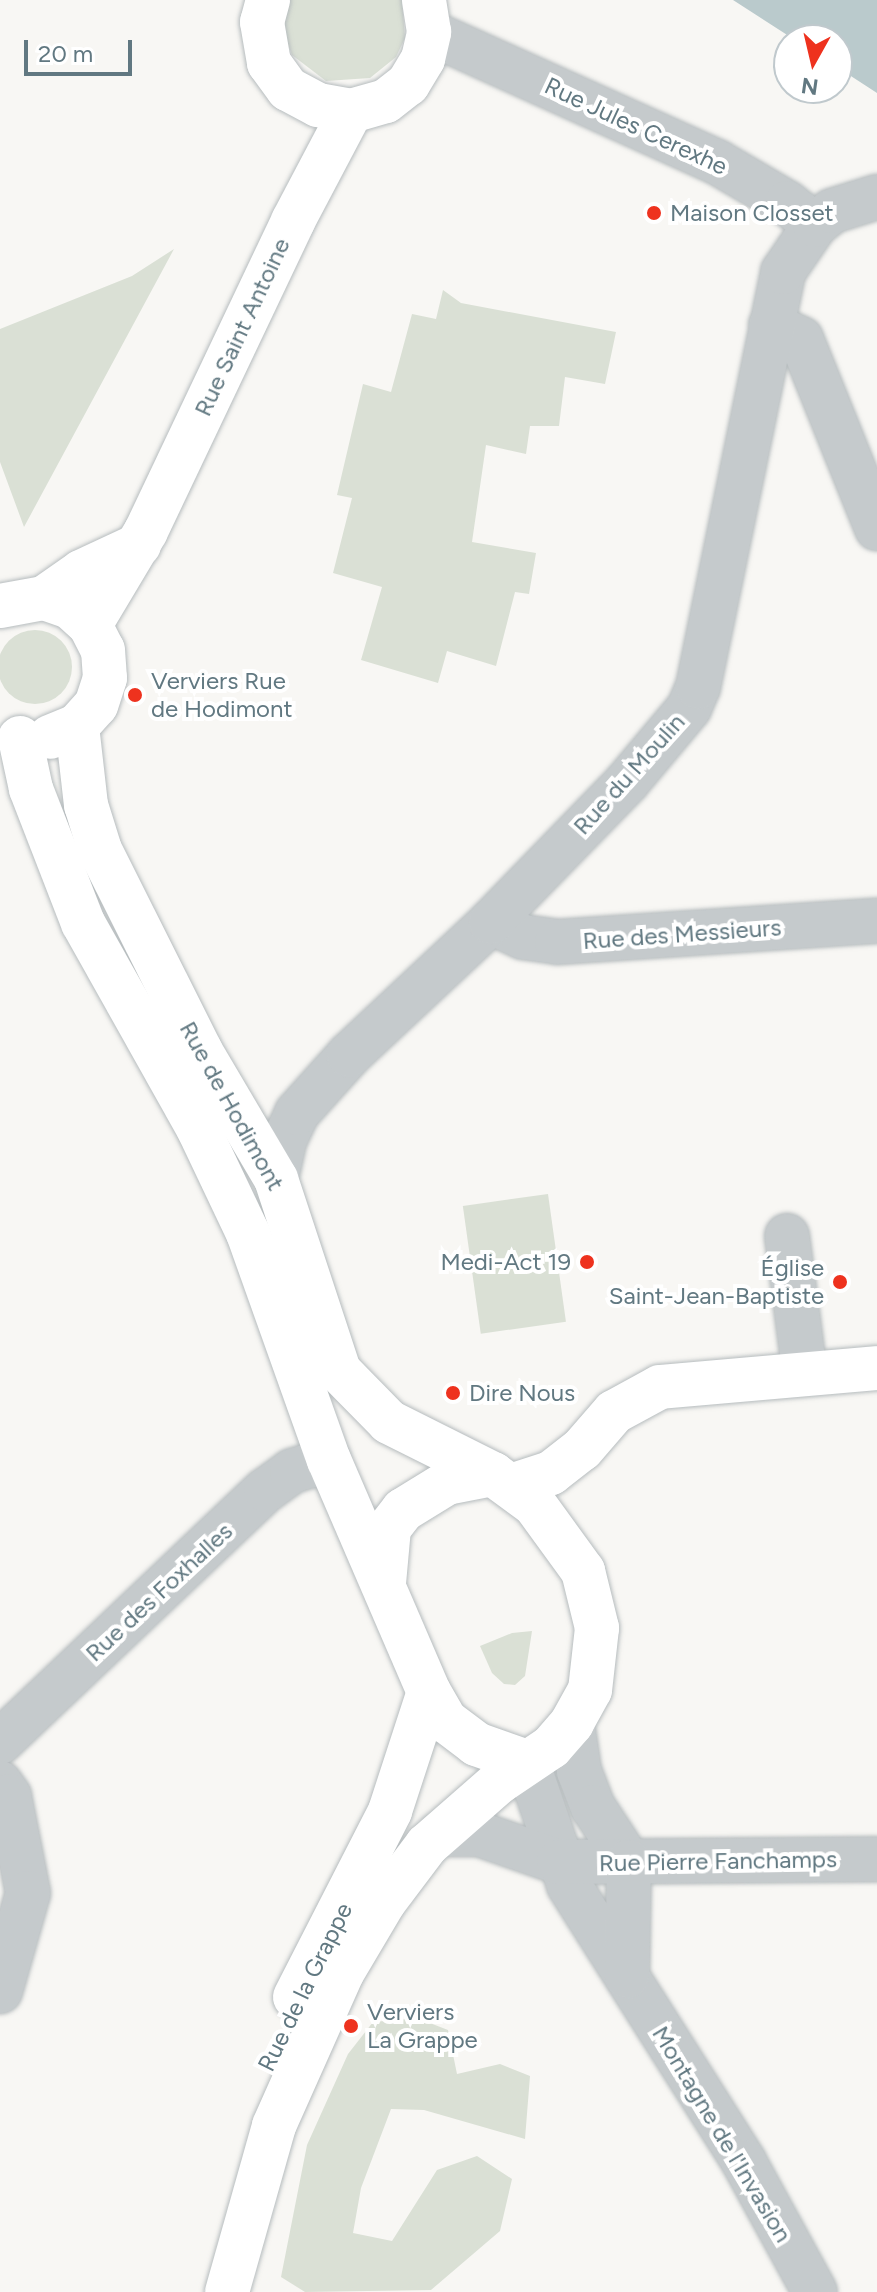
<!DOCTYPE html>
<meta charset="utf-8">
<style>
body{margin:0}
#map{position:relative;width:877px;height:2292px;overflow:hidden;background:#f8f7f4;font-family:Figtree,sans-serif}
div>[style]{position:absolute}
.green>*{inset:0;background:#dae0d5;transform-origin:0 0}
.round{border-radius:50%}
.water>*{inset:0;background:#bacacc}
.roads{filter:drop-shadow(0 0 2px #b6bcbe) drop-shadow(0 0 2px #b6bcbe)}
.minor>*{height:44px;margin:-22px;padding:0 22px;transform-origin:22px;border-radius:22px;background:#c5cacc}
.major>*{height:44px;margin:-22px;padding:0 22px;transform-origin:22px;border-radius:22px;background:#fff}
.dots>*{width:22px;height:22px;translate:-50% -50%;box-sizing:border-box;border:4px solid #fff;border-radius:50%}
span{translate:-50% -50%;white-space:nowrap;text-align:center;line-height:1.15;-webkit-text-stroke:8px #fff;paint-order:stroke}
.street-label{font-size:24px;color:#617881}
.poi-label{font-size:24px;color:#617881}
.left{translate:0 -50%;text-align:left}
.right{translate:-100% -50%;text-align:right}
.north{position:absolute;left:773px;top:24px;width:80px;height:80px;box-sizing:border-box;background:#fff;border:2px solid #c0c9cd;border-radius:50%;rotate:188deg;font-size:22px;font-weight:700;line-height:32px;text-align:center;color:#617881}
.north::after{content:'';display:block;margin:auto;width:28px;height:36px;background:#ee321e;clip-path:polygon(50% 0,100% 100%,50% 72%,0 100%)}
.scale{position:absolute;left:24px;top:40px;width:108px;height:36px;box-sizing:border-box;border:4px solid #617881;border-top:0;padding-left:10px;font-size:24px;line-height:28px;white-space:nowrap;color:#617881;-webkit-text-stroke:6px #fff;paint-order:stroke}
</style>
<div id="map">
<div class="green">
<div style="clip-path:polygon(287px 0,402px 0,405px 38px,396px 57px,370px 78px,326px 81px,292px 55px,283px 31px)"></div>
<div style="clip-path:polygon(174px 249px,24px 527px,0 462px,0 329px,132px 276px)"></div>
<div style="clip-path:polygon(443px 290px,461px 303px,616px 332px,605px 384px,565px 377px,559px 426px,530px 426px,526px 454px,486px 445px,472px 542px,536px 553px,529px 594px,515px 592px,496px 666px,447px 651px,438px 683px,361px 660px,382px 587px,333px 573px,352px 498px,337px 495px,363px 384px,391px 392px,412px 314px,436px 319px)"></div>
<div class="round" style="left:-2px;top:630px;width:74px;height:74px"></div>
<div style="left:548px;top:1194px;width:129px;height:86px;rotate:82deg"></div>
<div style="clip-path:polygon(532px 1631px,525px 1676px,515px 1685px,504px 1684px,492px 1673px,480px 1646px,512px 1633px)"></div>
<div style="clip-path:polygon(417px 2018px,448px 2030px,457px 2074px,500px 2064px,530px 2076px,525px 2139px,424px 2110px,391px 2109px,361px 2188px,353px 2233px,392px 2241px,437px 2170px,477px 2156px,512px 2179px,500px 2231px,431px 2290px,305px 2292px,281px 2277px,307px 2145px,348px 2054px,373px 2022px)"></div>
</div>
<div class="water">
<div style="clip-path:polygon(733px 0,877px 0,877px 93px,837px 67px,837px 40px,795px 40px)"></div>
</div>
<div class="roads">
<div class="minor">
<div style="left:429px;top:32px;width:316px;rotate:24.3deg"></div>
<div style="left:717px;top:162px;width:81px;rotate:30.4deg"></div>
<div style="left:787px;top:203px;width:36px;rotate:38deg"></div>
<div style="left:771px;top:325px;width:33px;rotate:25deg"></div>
<div style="left:801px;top:339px;width:204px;rotate:68.1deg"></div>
<div style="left:491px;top:922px;width:35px;rotate:25deg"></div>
<div style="left:523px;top:937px;width:34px;rotate:8deg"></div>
<div style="left:557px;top:942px;width:321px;rotate:-3.8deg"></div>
<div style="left:276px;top:1179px;width:39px;rotate:-78deg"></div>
<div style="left:284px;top:1141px;width:31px;rotate:-65deg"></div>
<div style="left:297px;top:1113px;width:78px;rotate:-48.1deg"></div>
<div style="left:349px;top:1055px;width:195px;rotate:-43.1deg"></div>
<div style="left:491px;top:922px;width:195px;rotate:-45.8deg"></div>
<div style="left:627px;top:782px;width:97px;rotate:-50deg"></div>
<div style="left:689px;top:708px;width:23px;rotate:-67deg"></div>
<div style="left:698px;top:687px;width:424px;rotate:-78.4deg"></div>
<div style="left:783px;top:272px;width:57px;rotate:-55.8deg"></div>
<div style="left:815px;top:225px;width:22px;rotate:-39deg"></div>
<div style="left:832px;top:211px;width:47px;rotate:-17.3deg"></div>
<div style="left:787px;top:1236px;width:139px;rotate:82.6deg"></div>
<div style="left:572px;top:1723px;width:49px;rotate:81.7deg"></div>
<div style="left:579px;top:1771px;width:39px;rotate:69deg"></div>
<div style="left:593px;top:1807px;width:66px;rotate:56.8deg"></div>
<div style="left:0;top:1742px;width:366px;rotate:-43.5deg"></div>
<div style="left:266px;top:1490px;width:32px;rotate:-36deg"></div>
<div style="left:292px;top:1471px;width:39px;rotate:-17deg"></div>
<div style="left:527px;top:1762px;width:130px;rotate:71.1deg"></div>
<div style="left:569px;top:1885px;width:328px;rotate:57.7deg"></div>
<div style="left:744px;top:2162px;width:148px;rotate:61.4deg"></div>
<div style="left:0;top:1783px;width:16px;rotate:55deg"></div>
<div style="left:9px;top:1796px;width:99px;rotate:78.9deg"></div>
<div style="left:28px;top:1893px;width:102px;rotate:105.9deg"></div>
<div style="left:439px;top:1834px;width:40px"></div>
<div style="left:479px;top:1834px;width:85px;rotate:19.3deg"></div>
<div style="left:559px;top:1862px;width:318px;rotate:-0.5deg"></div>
<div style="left:627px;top:1976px;width:114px;rotate:-89deg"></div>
</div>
<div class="major">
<div style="left:268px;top:0;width:23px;rotate:105deg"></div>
<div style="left:262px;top:22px;width:42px;rotate:80.3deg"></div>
<div style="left:269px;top:63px;width:32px;rotate:54deg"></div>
<div style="left:288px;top:89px;width:34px;rotate:28deg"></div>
<div style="left:318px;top:105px;width:34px;rotate:10deg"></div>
<div style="left:351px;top:111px;width:36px;rotate:-16deg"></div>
<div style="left:386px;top:101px;width:28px;rotate:-38deg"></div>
<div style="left:408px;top:84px;width:29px;rotate:-59deg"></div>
<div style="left:423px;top:59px;width:28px;rotate:-77deg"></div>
<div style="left:429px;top:32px;width:32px;rotate:-99deg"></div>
<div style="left:44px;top:598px;width:45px;rotate:-35.1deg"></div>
<div style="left:81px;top:572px;width:64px;rotate:-25deg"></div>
<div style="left:0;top:606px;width:45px;rotate:-10.3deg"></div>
<div style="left:44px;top:598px;width:28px;rotate:19deg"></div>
<div style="left:70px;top:607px;width:27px;rotate:42deg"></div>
<div style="left:90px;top:625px;width:28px;rotate:63deg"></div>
<div style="left:103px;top:650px;width:28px;rotate:86deg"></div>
<div style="left:105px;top:678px;width:28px;rotate:108deg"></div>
<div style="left:96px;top:705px;width:28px;rotate:132deg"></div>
<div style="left:77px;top:726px;width:29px;rotate:158deg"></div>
<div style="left:90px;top:625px;width:109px;rotate:-59.2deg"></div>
<div style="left:146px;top:531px;width:343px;rotate:-64.6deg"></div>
<div style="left:293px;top:221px;width:124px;rotate:-62.2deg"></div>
<div style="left:77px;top:726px;width:80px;rotate:83.5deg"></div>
<div style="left:86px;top:805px;width:47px;rotate:72.7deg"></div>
<div style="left:100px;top:850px;width:224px;rotate:63.4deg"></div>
<div style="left:200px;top:1050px;width:150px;rotate:59.5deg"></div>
<div style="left:276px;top:1179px;width:202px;rotate:71.8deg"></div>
<div style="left:339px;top:1371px;width:71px;rotate:45.6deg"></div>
<div style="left:389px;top:1422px;width:116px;rotate:26.6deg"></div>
<div style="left:493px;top:1474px;width:52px;rotate:36.4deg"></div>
<div style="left:535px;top:1505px;width:82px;rotate:54deg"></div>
<div style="left:583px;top:1571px;width:59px;rotate:76.2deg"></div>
<div style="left:597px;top:1628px;width:62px;rotate:96.4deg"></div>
<div style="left:590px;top:1690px;width:38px;rotate:119deg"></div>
<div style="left:572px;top:1723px;width:32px;rotate:131deg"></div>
<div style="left:551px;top:1747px;width:63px;rotate:146.1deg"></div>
<div style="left:499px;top:1782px;width:96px;rotate:138.8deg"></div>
<div style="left:427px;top:1845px;width:71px;rotate:127deg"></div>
<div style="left:384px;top:1902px;width:82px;rotate:120.6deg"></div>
<div style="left:342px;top:1973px;width:167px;rotate:114deg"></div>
<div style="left:274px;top:2126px;width:173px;rotate:105.8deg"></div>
<div style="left:20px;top:738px;width:52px;rotate:77.8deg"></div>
<div style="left:31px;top:789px;width:144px;rotate:68.8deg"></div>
<div style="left:83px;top:923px;width:237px;rotate:60.7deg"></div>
<div style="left:199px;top:1130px;width:114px;rotate:64.6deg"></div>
<div style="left:248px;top:1233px;width:241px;rotate:70.4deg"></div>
<div style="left:329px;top:1460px;width:253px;rotate:66.7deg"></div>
<div style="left:429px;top:1692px;width:34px;rotate:60deg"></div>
<div style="left:446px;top:1721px;width:38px;rotate:37deg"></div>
<div style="left:476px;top:1744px;width:54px;rotate:19.4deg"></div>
<div style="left:511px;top:1486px;width:42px;rotate:-18deg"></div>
<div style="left:551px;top:1473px;width:39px;rotate:-38deg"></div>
<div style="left:582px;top:1449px;width:49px;rotate:-49.1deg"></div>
<div style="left:614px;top:1412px;width:52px;rotate:-28.5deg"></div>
<div style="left:660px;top:1387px;width:218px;rotate:-5deg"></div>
<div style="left:384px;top:1583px;width:55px;rotate:-84.8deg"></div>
<div style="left:389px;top:1528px;width:23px;rotate:-52deg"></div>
<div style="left:403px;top:1510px;width:52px;rotate:-31.5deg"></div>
<div style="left:447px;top:1483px;width:47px;rotate:-11.1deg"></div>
<div style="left:295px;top:1997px;width:209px;rotate:-62.9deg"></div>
<div style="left:390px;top:1811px;width:125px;rotate:-71.9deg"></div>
</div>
</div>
<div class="dots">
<div style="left:654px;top:213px;background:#ee321e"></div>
<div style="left:135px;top:695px;background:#ee321e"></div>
<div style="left:587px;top:1262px;background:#ee321e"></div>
<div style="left:840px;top:1282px;background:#ee321e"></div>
<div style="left:453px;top:1393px;background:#ee321e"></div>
<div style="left:351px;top:2026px;background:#ee321e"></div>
</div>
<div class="street-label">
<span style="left:636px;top:126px;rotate:25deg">Rue Jules Cerexhe</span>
<span style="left:242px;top:327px;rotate:-65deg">Rue Saint Antoine</span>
<span style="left:629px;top:774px;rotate:-48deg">Rue du Moulin</span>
<span style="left:682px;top:934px;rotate:-4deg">Rue des Messieurs</span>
<span style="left:232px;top:1106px;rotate:61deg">Rue de Hodimont</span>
<span style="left:159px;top:1592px;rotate:-43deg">Rue des Foxhalles</span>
<span style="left:718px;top:1861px;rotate:-1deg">Rue Pierre Fanchamps</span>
<span style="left:305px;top:1987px;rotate:-64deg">Rue de la Grappe</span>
<span style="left:722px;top:2134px;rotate:59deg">Montagne de l'Invasion</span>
</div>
<div class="poi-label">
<span class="left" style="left:670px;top:213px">Maison Closset</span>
<span class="left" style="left:151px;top:695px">Verviers Rue<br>de Hodimont</span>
<span class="right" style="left:571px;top:1262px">Medi-Act 19</span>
<span class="right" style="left:824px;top:1282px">Église<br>Saint-Jean-Baptiste</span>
<span class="left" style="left:469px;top:1393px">Dire Nous</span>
<span class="left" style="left:367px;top:2026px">Verviers<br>La Grappe</span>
</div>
<div class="north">N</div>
<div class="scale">20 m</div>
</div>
